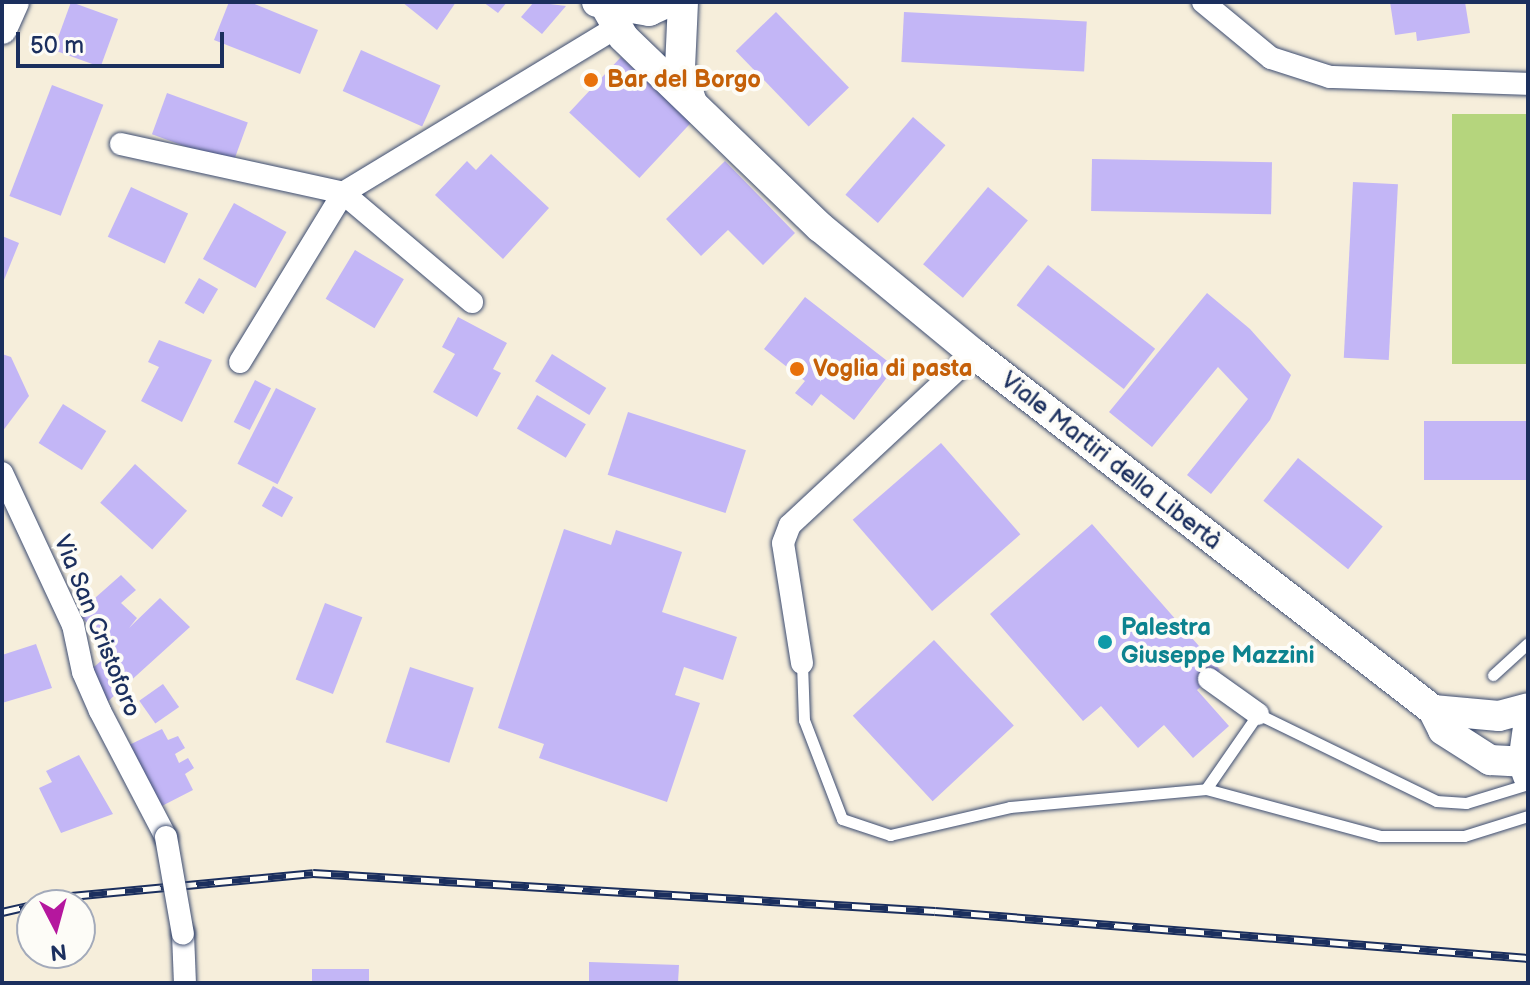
<!DOCTYPE html>
<meta charset="utf-8">
<style>
body{margin:0}
#map{position:relative;width:1530px;height:985px;overflow:hidden;background:#f6eedb;font-family:"Balsamiq Sans",sans-serif}
div>[style]{position:absolute}
.green>*{inset:0;background:#b5d57d;transform-origin:0 0}
.building>*{inset:0;background:#c3b6f6;transform-origin:0 0}
.roads{filter:drop-shadow(0 0 2px #3c4c71) drop-shadow(0 0 2px #3c4c71)}
.lane>*{height:11px;margin:-5.5px;padding:0 5.5px;transform-origin:5.5px;border-radius:5.5px;background:#fff}
.street>*{height:22px;margin:-11px;padding:0 11px;transform-origin:11px;border-radius:11px;background:#fff}
.secondary>*{height:30px;margin:-15px;padding:0 15px;transform-origin:15px;border-radius:15px;background:#fff}
.rail>*{height:9px;margin-top:-4.5px;transform-origin:0;background:repeating-linear-gradient(90deg,#fdfcf7 0 18px,#1b2f5e 0 36px);box-sizing:border-box;border-block:2px solid #1b2f5e}
.bridges{filter:drop-shadow(0 0 2px #3c4c71) drop-shadow(0 0 2px #3c4c71)}
.street-bridge>*{height:22px;margin:-11px;padding:0 11px;transform-origin:11px;border-radius:11px;background:#fff}
.dots>*{width:22px;height:22px;translate:-50% -50%;box-sizing:border-box;border:4px solid #fdfcf7;border-radius:50%}
span{translate:-50% -50%;white-space:nowrap;text-align:center;line-height:1.15;-webkit-text-stroke:8px #fdfcf7;paint-order:stroke}
.food-label{font-size:24px;color:#c56008;font-weight:700}
.left{translate:0 -50%;text-align:left}
.street-label{font-size:24px;color:#1b2f5e}
.culture-label{font-size:24px;color:#0d838f;font-weight:700}
.frame{position:absolute;inset:0;border:4px solid #1b2f5e;pointer-events:none}
.north{position:absolute;left:16px;top:889px;width:80px;height:80px;box-sizing:border-box;background:#fdfcf7;border:2px solid #a3aaba;border-radius:50%;rotate:174deg;font-size:22px;font-weight:700;line-height:32px;text-align:center;color:#1b2f5e}
.north::after{content:'';display:block;margin:auto;width:28px;height:36px;background:#b5179e;clip-path:polygon(50% 0,100% 100%,50% 72%,0 100%)}
.scale{position:absolute;left:16px;top:32px;width:208px;height:36px;box-sizing:border-box;border:4px solid #1b2f5e;border-top:0;padding-left:10px;font-size:24px;line-height:28px;white-space:nowrap;color:#1b2f5e;-webkit-text-stroke:6px #fdfcf7;paint-order:stroke}
</style>
<div id="map">
<div class="green">
<div style="left:1452px;top:114px;width:76px;height:250px"></div>
</div>
<div class="building">
<div style="left:71px;top:2px;width:50px;height:51px;rotate:20deg"></div>
<div style="clip-path:polygon(229px 2px,250px 2px,318px 30px,300px 74px,214px 40px)"></div>
<div style="clip-path:polygon(402px 2px,456px 2px,437px 30px)"></div>
<div style="clip-path:polygon(483px 2px,507px 2px,498px 13px)"></div>
<div style="clip-path:polygon(534px 2px,566px 6px,542px 34px,521px 17px)"></div>
<div style="clip-path:polygon(1390px 2px,1465px 2px,1470px 33px,1417px 41px,1416px 32px,1395px 35px)"></div>
<div style="left:776px;top:12px;width:105px;height:56px;rotate:46deg"></div>
<div style="left:904px;top:12px;width:183px;height:50px;rotate:3deg"></div>
<div style="left:361px;top:50px;width:87px;height:45px;rotate:24deg"></div>
<div style="left:621px;top:57px;width:96px;height:76px;rotate:43deg"></div>
<div style="left:52px;top:85px;width:55px;height:119px;rotate:21deg"></div>
<div style="left:167px;top:93px;width:86px;height:44px;rotate:20deg"></div>
<div style="left:913px;top:117px;width:43px;height:103px;rotate:41deg"></div>
<div style="clip-path:polygon(491px 154px,549px 208px,503px 259px,435px 195px,467px 161px,476px 170px)"></div>
<div style="left:1092px;top:159px;width:180px;height:52px;rotate:1deg"></div>
<div style="clip-path:polygon(725px 161px,795px 233px,763px 265px,728px 230px,701px 256px,666px 219px)"></div>
<div style="left:1353px;top:182px;width:45px;height:176px;rotate:3deg"></div>
<div style="left:131px;top:187px;width:63px;height:55px;rotate:25deg"></div>
<div style="left:988px;top:187px;width:52px;height:101px;rotate:40deg"></div>
<div style="left:234px;top:203px;width:60px;height:64px;rotate:29deg"></div>
<div style="clip-path:polygon(2px 236px,19px 243px,2px 285px)"></div>
<div style="left:355px;top:250px;width:57px;height:57px;rotate:31deg"></div>
<div style="left:1048px;top:265px;width:136px;height:51px;rotate:38deg"></div>
<div style="left:199px;top:278px;width:22px;height:29px;rotate:30deg"></div>
<div style="clip-path:polygon(1207px 293px,1250px 329px,1291px 375px,1270px 420px,1211px 494px,1187px 475px,1248px 399px,1218px 367px,1152px 447px,1109px 412px)"></div>
<div style="clip-path:polygon(805px 297px,895px 367px,854px 420px,821px 394px,812px 406px,795px 393px,805px 381px,764px 349px)"></div>
<div style="clip-path:polygon(458px 317px,507px 343px,493px 369px,501px 373px,477px 417px,433px 392px,455px 354px,442px 347px)"></div>
<div style="clip-path:polygon(159px 340px,212px 360px,182px 422px,141px 401px,159px 367px,148px 362px)"></div>
<div style="clip-path:polygon(2px 354px,11px 357px,29px 396px,2px 432px)"></div>
<div style="left:552px;top:354px;width:64px;height:32px;rotate:32deg"></div>
<div style="left:255px;top:380px;width:18px;height:47px;rotate:27deg"></div>
<div style="left:276px;top:388px;width:45px;height:85px;rotate:27deg"></div>
<div style="left:537px;top:395px;width:57px;height:39px;rotate:31deg"></div>
<div style="left:63px;top:404px;width:51px;height:46px;rotate:32deg"></div>
<div style="left:628px;top:412px;width:124px;height:66px;rotate:18deg"></div>
<div style="left:1528px;top:421px;width:59px;height:104px;rotate:90deg"></div>
<div style="left:941px;top:443px;width:121px;height:117px;rotate:49deg"></div>
<div style="left:1298px;top:458px;width:109px;height:55px;rotate:39deg"></div>
<div style="left:135px;top:464px;width:70px;height:52px;rotate:42deg"></div>
<div style="left:273px;top:486px;width:23px;height:23px;rotate:29deg"></div>
<div style="clip-path:polygon(1092px 524px,1220px 670px,1197px 690px,1229px 726px,1193px 758px,1164px 725px,1138px 748px,1101px 706px,1083px 721px,990px 614px)"></div>
<div style="clip-path:polygon(564px 529px,611px 545px,616px 530px,682px 552px,662px 612px,737px 637px,723px 680px,684px 667px,675px 695px,700px 703px,667px 802px,539px 758px,544px 744px,498px 728px)"></div>
<div style="clip-path:polygon(121px 575px,136px 590px,121px 603px,137px 618px,129px 628px,160px 598px,190px 627px,105px 704px,88px 672px,108px 655px,109px 647px,78px 613px)"></div>
<div style="left:325px;top:603px;width:40px;height:82px;rotate:21deg"></div>
<div style="left:934px;top:640px;width:117px;height:111px;rotate:47deg"></div>
<div style="clip-path:polygon(36px 644px,52px 688px,2px 703px,2px 655px)"></div>
<div style="left:410px;top:667px;width:67px;height:79px;rotate:18deg"></div>
<div style="left:163px;top:684px;width:28px;height:29px;rotate:55deg"></div>
<div style="clip-path:polygon(162px 729px,168px 740px,178px 736px,185px 748px,175px 754px,179px 763px,188px 758px,194px 768px,185px 774px,193px 790px,156px 809px,125px 747px)"></div>
<div style="clip-path:polygon(79px 755px,113px 814px,61px 833px,39px 788px,52px 782px,46px 771px)"></div>
<div style="clip-path:polygon(589px 962px,679px 965px,678px 983px,589px 983px)"></div>
<div style="left:312px;top:969px;width:57px;height:14px"></div>
</div>
<div class="roads">
<div class="lane">
<div style="left:802px;top:663px;width:57px;rotate:88deg"></div>
<div style="left:804px;top:720px;width:106px;rotate:69deg"></div>
<div style="left:842px;top:819px;width:51px;rotate:18.4deg"></div>
<div style="left:890px;top:835px;width:123px;rotate:-13.1deg"></div>
<div style="left:1010px;top:807px;width:197px;rotate:-5.2deg"></div>
<div style="left:1206px;top:789px;width:91px;rotate:-55.3deg"></div>
<div style="left:1258px;top:714px;width:198px;rotate:26deg"></div>
<div style="left:1436px;top:801px;width:30px;rotate:4deg"></div>
<div style="left:1466px;top:803px;width:65px;rotate:-17deg"></div>
<div style="left:1493px;top:675px;width:47px;rotate:-42.4deg"></div>
<div style="left:1206px;top:789px;width:180px;rotate:15.1deg"></div>
<div style="left:1380px;top:836px;width:84px"></div>
<div style="left:1464px;top:836px;width:67px;rotate:-17.4deg"></div>
</div>
<div class="street">
<div style="left:1203px;top:2px;width:88px;rotate:39.5deg"></div>
<div style="left:1271px;top:58px;width:62px;rotate:17.9deg"></div>
<div style="left:1330px;top:77px;width:198px;rotate:2deg"></div>
<div style="left:121px;top:144px;width:227px;rotate:12.4deg"></div>
<div style="left:343px;top:193px;width:169px;rotate:40.2deg"></div>
<div style="left:240px;top:362px;width:198px;rotate:-58.6deg"></div>
<div style="left:343px;top:193px;width:320px;rotate:-31.2deg"></div>
<div style="left:2px;top:473px;width:168px;rotate:65deg"></div>
<div style="left:73px;top:625px;width:48px;rotate:78deg"></div>
<div style="left:83px;top:672px;width:43px;rotate:66.4deg"></div>
<div style="left:100px;top:711px;width:142px;rotate:62.4deg"></div>
<div style="left:802px;top:663px;width:121px;rotate:-99deg"></div>
<div style="left:783px;top:543px;width:19px;rotate:-69deg"></div>
<div style="left:790px;top:525px;width:251px;rotate:-42.9deg"></div>
<div style="left:1209px;top:679px;width:60px;rotate:35.5deg"></div>
<div style="left:183px;top:934px;width:49px;rotate:87.7deg"></div>
</div>
<div class="secondary">
<div style="left:597px;top:2px;width:53px;rotate:9.8deg"></div>
<div style="left:649px;top:11px;width:21px;rotate:-25deg"></div>
<div style="left:683px;top:2px;width:66px;rotate:92.6deg"></div>
<div style="left:680px;top:68px;width:36px;rotate:71deg"></div>
<div style="left:606px;top:7px;width:34px;rotate:60deg"></div>
<div style="left:623px;top:37px;width:274px;rotate:44deg"></div>
<div style="left:820px;top:227px;width:200px;rotate:39.5deg"></div>
<div style="left:974px;top:354px;width:581px;rotate:37.8deg"></div>
<div style="left:1433px;top:710px;width:22px;rotate:63deg"></div>
<div style="left:1443px;top:730px;width:56px;rotate:32.6deg"></div>
<div style="left:1490px;top:760px;width:33px;rotate:3deg"></div>
<div style="left:2px;top:29px;width:30px;rotate:-66deg"></div>
<div style="left:1433px;top:710px;width:66px;rotate:5.2deg"></div>
<div style="left:1499px;top:716px;width:30px;rotate:-15deg"></div>
<div style="left:1528px;top:727px;width:35px;rotate:98deg"></div>
<div style="left:1523px;top:762px;width:15px;rotate:70deg"></div>
</div>
</div>
<div class="rail">
<div style="left:34px;top:905px;width:38px;rotate:-14deg"></div>
<div style="left:71px;top:896px;width:243px;rotate:-5.4deg"></div>
<div style="left:313px;top:873px;width:623px;rotate:3.5deg"></div>
<div style="left:935px;top:911px;width:595px;rotate:4.53deg"></div>
<div style="left:2px;top:912px;width:31px;rotate:-13deg"></div>
</div>
<div class="bridges">
<div class="street-bridge">
<div style="left:166px;top:837px;width:98px;rotate:80.1deg"></div>
</div>
</div>
<div class="dots">
<div style="left:591px;top:80px;background:#e8710a"></div>
<div style="left:797px;top:369px;background:#e8710a"></div>
<div style="left:1105px;top:642px;background:#0f9aa8"></div>
</div>
<div class="food-label">
<span class="left" style="left:607px;top:80px">Bar del Borgo</span>
<span class="left" style="left:813px;top:369px">Voglia di pasta</span>
</div>
<div class="street-label">
<span style="left:1111px;top:461px;rotate:38deg">Viale Martiri della Libertà</span>
<span style="left:97px;top:626px;rotate:68deg">Via San Cristoforo</span>
</div>
<div class="culture-label">
<span class="left" style="left:1121px;top:642px">Palestra<br>Giuseppe Mazzini</span>
</div>
<div class="frame"></div>
<div class="north">N</div>
<div class="scale">50 m</div>
</div>
